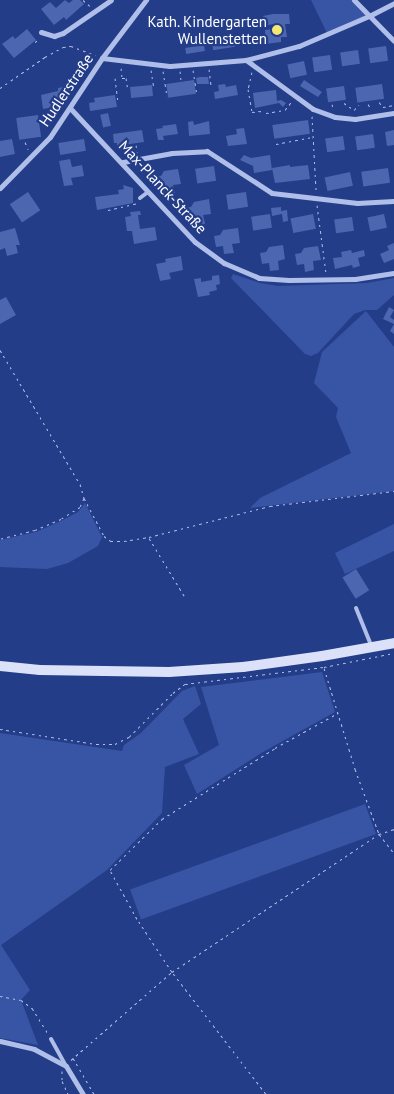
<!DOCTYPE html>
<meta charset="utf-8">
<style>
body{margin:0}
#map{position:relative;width:394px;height:1094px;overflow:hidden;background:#243d88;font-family:"PT Sans",sans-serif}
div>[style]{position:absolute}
.green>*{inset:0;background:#3855a5;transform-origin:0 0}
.building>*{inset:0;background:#4c66b0;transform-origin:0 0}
.path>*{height:1px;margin-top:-0.5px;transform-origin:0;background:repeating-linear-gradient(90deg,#afbfe9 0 2.5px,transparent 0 6.5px)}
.lane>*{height:4px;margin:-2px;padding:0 2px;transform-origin:2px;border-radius:2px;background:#afbfe9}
.street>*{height:5px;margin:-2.5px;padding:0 2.5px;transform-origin:2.5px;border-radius:2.5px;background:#afbfe9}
.secondary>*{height:10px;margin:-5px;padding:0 5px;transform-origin:5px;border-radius:5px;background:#dae1f8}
.dots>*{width:14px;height:14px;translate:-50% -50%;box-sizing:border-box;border:2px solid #243d88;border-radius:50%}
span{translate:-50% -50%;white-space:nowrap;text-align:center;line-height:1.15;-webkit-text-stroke:4.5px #243d88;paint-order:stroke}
.poi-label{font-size:15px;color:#fff}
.right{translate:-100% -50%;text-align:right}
.street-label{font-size:15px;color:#fff}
</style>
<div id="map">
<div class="green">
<div style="clip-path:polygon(311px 0,353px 0,367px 16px,327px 33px)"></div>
<div style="clip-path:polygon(233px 274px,260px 283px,278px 286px,367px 283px,394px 278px,394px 295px,377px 310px,365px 310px,354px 314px,318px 353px,311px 356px,305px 354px,231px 278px)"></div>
<div style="clip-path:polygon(366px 311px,394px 347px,394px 491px,250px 508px,260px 498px,351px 453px,336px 417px,338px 408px,314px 383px,322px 352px)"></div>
<div style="clip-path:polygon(85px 503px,102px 537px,98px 546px,68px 563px,47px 569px,0 567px,0 540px,36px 532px,63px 520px,78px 512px)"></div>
<div style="clip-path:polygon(394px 524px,394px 551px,345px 574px,335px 553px)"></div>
<div style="clip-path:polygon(322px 672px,335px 712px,263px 752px,197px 794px,184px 765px,219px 745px,201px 687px)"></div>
<div style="clip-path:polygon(195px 686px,201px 704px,183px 719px,199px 754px,165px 767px,162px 813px,107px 870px,1px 945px,30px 990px,21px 1000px,38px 1045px,0 1038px,0 733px,122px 751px,124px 745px,141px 733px,182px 691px)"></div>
<div style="left:365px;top:804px;width:32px;height:250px;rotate:70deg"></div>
</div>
<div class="building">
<div style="clip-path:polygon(65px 0,69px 3px,73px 0,80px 0,84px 4px,66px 20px,64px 17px,54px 25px,41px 9px,50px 2px,56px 8px)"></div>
<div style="clip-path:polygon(273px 14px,289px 14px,290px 24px,285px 24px,287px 37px,281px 37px,281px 42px,266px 44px,265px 30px,273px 29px,273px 24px,265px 26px,263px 16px)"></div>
<div style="clip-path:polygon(27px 29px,36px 40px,14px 58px,2px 44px,13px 36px,15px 39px)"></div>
<div style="left:233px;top:35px;width:12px;height:22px;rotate:81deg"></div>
<div style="left:204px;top:45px;width:6px;height:19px;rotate:81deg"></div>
<div style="left:386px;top:46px;width:15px;height:18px;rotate:82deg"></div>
<div style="left:358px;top:50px;width:14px;height:18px;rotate:82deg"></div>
<div style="left:330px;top:55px;width:15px;height:18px;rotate:82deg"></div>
<div style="left:304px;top:61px;width:14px;height:17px;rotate:78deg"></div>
<div style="clip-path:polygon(200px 77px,208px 77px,209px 84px,197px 84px,196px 78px)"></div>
<div style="left:194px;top:80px;width:14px;height:28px;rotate:82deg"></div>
<div style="clip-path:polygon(304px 80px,322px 92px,318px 97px,300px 86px)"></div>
<div style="clip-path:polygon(225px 84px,226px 87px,236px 85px,238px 95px,215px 99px,214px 92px,219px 91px,218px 85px)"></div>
<div style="left:382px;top:84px;width:15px;height:27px;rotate:82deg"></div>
<div style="left:152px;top:85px;width:11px;height:22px;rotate:85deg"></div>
<div style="clip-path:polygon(70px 86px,70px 92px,66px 93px,67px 97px,59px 98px,61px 106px,43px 109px,41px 95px,58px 91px,58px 88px)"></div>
<div style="left:344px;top:86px;width:14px;height:18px;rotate:82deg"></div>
<div style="clip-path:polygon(276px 90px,277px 101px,281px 100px,286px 103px,283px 107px,279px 103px,255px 108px,253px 93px)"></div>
<div style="clip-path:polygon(115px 95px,117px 107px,90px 111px,89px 103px,95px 102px,94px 98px)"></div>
<div style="left:108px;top:113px;width:13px;height:8px;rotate:77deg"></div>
<div style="left:38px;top:115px;width:22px;height:22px;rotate:82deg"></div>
<div style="left:308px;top:120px;width:14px;height:36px;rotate:82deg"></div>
<div style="clip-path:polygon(193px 121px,194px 125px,209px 121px,210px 134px,189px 136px,188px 122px)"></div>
<div style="clip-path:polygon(176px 124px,178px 134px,163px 136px,164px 140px,158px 140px,156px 129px,163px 128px,162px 126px)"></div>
<div style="clip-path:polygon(244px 128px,247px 144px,228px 146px,226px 136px,237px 134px,236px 129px)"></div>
<div style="clip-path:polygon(142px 130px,144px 142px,117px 146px,117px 143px,114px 143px,113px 134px)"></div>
<div style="clip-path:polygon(394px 130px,394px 145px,387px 146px,385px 132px)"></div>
<div style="left:373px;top:134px;width:14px;height:18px;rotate:82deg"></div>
<div style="left:343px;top:136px;width:14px;height:18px;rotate:82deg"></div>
<div style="clip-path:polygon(12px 139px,15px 154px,0 157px,0 141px)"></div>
<div style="left:84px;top:139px;width:12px;height:26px;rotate:81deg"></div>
<div style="clip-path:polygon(244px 155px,251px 158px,270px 155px,272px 170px,254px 173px,253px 166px,240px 160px)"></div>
<div style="clip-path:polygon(70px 159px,72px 167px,82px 165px,84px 176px,71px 178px,73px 185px,64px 186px,59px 161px)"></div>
<div style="clip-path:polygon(290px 165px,290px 167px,308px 165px,310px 179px,275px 183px,272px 168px)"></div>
<div style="left:214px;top:166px;width:15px;height:19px;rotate:82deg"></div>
<div style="left:388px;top:168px;width:15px;height:27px;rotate:82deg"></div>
<div style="clip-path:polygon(178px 169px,181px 184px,173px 185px,175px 194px,165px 195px,164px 187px,157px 188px,155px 177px,161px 176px,164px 171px)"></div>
<div style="left:350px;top:172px;width:14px;height:26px;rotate:78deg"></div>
<div style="clip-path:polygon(123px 185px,133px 188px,133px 203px,97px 210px,95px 197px,119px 194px,118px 190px,124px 189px)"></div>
<div style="left:28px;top:192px;width:22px;height:22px;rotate:56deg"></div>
<div style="left:246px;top:192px;width:15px;height:20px;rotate:82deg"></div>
<div style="clip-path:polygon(209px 199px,211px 214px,203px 215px,205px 224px,196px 226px,194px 217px,187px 218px,185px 208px,191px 207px,194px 202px)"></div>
<div style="clip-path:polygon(281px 207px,281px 211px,287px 210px,288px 221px,283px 222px,282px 214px,272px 216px,271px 208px)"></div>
<div style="clip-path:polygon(140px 211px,141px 215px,138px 215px,140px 229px,155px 227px,157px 240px,134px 244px,132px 231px,127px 231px,125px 217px,131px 216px,130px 212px)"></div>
<div style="left:270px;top:214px;width:14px;height:19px;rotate:82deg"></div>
<div style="left:313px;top:214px;width:15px;height:23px;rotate:79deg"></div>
<div style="left:384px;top:214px;width:14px;height:17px;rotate:78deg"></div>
<div style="left:352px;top:217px;width:14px;height:18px;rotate:82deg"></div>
<div style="clip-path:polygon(15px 228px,20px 245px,16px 245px,18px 253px,7px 256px,5px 248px,0 250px,0 232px)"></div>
<div style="clip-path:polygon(238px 228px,240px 243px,232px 244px,234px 253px,224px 254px,223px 246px,216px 247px,214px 236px,220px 235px,223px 230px)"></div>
<div style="clip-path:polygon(394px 243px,394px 259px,384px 263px,380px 254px,389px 250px,387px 246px)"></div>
<div style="clip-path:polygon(283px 245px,285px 259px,278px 261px,279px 270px,270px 271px,269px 263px,262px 264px,260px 253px,266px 252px,269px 247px)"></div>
<div style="clip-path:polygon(318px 246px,321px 260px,313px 261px,314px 270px,305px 272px,304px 264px,297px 265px,295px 254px,301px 253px,304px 248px)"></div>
<div style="clip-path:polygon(351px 250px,352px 253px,364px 250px,365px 256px,358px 258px,360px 266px,353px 268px,352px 265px,335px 269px,333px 258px,342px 257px,341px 252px)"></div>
<div style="clip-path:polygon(181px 256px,183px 270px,169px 273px,171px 279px,160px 281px,156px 264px,166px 262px,165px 259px)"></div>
<div style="clip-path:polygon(219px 275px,220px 284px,216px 285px,217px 290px,209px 292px,210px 295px,198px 297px,194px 279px,201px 278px,201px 282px,212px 280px,212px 276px)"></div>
<div style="clip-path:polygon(6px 297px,16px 315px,0 324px,0 300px)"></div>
<div style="clip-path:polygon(389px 307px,394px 310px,390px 317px,394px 320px,394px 334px,390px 331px,394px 324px,383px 319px)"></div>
<div style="left:356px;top:569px;width:25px;height:16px;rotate:58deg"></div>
</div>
<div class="path">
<div style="left:83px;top:0;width:9px;rotate:41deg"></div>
<div style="left:35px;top:42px;width:6px;rotate:-31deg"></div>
<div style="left:121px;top:68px;width:10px;rotate:84deg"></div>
<div style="left:122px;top:78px;width:4px"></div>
<div style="left:126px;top:78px;width:12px;rotate:81deg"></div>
<div style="left:209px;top:69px;width:16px;rotate:83deg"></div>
<div style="left:151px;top:70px;width:19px;rotate:81deg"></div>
<div style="left:193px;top:70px;width:24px;rotate:81deg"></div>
<div style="left:163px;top:71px;width:26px;rotate:81deg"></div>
<div style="left:180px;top:71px;width:9px;rotate:84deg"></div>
<div style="left:252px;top:72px;width:17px;rotate:103deg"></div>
<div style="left:248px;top:89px;width:23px;rotate:80deg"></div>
<div style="left:252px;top:112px;width:10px;rotate:-6deg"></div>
<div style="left:115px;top:78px;width:25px;rotate:83deg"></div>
<div style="left:0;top:88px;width:55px;rotate:-34.6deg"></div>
<div style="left:45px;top:57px;width:21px;rotate:-29deg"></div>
<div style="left:63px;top:47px;width:8px;rotate:-7deg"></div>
<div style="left:71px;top:46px;width:26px;rotate:21deg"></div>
<div style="left:379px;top:102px;width:6px;rotate:51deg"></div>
<div style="left:383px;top:107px;width:11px;rotate:-10deg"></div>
<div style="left:344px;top:103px;width:12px;rotate:35deg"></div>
<div style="left:354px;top:110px;width:7px;rotate:-45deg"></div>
<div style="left:332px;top:104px;width:5px;rotate:79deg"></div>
<div style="left:368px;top:104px;width:6px;rotate:59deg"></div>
<div style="left:48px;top:112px;width:12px;rotate:81deg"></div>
<div style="left:266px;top:113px;width:19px;rotate:-9deg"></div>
<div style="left:285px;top:110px;width:11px;rotate:-52deg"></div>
<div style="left:312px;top:116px;width:75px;rotate:86.9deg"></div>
<div style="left:25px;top:142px;width:8px;rotate:67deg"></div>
<div style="left:276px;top:144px;width:37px;rotate:-11deg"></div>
<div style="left:136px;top:145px;width:8px;rotate:83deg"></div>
<div style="left:317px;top:205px;width:69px;rotate:82.5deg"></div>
<div style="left:108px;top:210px;width:31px;rotate:-13deg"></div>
<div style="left:0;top:350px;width:156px;rotate:59.2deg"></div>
<div style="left:80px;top:484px;width:15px;rotate:74deg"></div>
<div style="left:84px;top:498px;width:10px;rotate:114deg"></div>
<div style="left:80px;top:507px;width:22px;rotate:148deg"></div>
<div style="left:61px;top:519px;width:28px;rotate:157deg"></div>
<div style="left:35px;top:530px;width:36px;rotate:166deg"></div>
<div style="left:84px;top:498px;width:43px;rotate:62.2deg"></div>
<div style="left:104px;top:536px;width:9px;rotate:36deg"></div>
<div style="left:111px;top:541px;width:13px"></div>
<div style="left:124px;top:541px;width:25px;rotate:-9deg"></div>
<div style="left:149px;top:537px;width:125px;rotate:-14.4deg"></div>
<div style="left:270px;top:506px;width:125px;rotate:-6.9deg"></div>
<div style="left:149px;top:538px;width:69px;rotate:58.6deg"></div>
<div style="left:324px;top:668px;width:106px;rotate:72.9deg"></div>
<div style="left:355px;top:769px;width:69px;rotate:69.7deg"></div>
<div style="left:379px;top:834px;width:24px;rotate:52deg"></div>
<div style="left:0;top:729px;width:97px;rotate:8.9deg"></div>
<div style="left:96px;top:744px;width:19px"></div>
<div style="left:115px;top:744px;width:16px;rotate:-27deg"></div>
<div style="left:129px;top:737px;width:62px;rotate:-45deg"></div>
<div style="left:173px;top:693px;width:15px;rotate:-37deg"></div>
<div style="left:185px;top:684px;width:140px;rotate:-7deg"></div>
<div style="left:324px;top:667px;width:71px;rotate:-11.3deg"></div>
<div style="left:0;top:996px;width:21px;rotate:11deg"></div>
<div style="left:21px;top:1000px;width:14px;rotate:36deg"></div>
<div style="left:32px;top:1008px;width:31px;rotate:58deg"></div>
<div style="left:73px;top:1058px;width:42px;rotate:59.7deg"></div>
<div style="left:71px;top:1060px;width:134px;rotate:-41.1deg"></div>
<div style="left:172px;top:972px;width:249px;rotate:-33.7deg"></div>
<div style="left:379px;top:834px;width:16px;rotate:-18deg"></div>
<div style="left:62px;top:1071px;width:10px;rotate:90deg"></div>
<div style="left:62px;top:1081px;width:14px;rotate:65deg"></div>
<div style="left:266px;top:1094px;width:154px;rotate:-127.6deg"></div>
<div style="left:172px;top:972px;width:64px;rotate:-123.4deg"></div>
<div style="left:137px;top:919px;width:56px;rotate:-118.9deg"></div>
<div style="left:110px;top:870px;width:73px;rotate:-44.4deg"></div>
<div style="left:162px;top:819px;width:133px;rotate:-32.1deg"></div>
<div style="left:275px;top:748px;width:72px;rotate:-29.1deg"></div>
</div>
<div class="lane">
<div style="left:140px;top:198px;width:10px;rotate:-37deg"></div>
<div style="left:356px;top:608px;width:40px;rotate:68deg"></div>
<div style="left:51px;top:1039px;width:31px;rotate:61deg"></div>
</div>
<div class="street">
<div style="left:354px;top:0;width:57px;rotate:45.7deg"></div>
<div style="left:41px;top:32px;width:14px;rotate:17deg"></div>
<div style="left:54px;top:36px;width:9px;rotate:-18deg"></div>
<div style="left:63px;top:33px;width:58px;rotate:-34.5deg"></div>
<div style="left:102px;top:58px;width:68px;rotate:6.7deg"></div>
<div style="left:170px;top:66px;width:76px;rotate:-4.5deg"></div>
<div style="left:246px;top:60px;width:55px;rotate:-14.8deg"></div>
<div style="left:299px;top:46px;width:76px;rotate:-23.2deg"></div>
<div style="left:369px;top:16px;width:28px;rotate:-27deg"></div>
<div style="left:246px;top:60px;width:83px;rotate:36.2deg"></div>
<div style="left:313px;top:109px;width:23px;rotate:20deg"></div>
<div style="left:335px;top:117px;width:20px;rotate:6deg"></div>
<div style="left:355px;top:119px;width:39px;rotate:-9deg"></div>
<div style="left:70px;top:108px;width:183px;rotate:47deg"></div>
<div style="left:195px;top:242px;width:36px;rotate:36deg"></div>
<div style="left:224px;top:263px;width:38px;rotate:23deg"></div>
<div style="left:259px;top:278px;width:30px;rotate:4deg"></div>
<div style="left:289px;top:280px;width:66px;rotate:-0.9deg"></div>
<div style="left:355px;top:279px;width:39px;rotate:-9deg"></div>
<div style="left:123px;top:162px;width:50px;rotate:-10.4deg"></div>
<div style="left:172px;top:153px;width:35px;rotate:-3deg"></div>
<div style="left:207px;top:151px;width:77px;rotate:32.9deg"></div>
<div style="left:272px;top:193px;width:86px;rotate:6.7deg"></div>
<div style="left:357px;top:203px;width:37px;rotate:-3deg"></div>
<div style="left:0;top:188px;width:71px;rotate:-45.6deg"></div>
<div style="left:50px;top:137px;width:95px;rotate:-56.6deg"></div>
<div style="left:102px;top:58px;width:73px;rotate:-52.8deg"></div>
<div style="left:0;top:1041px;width:35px;rotate:13deg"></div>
<div style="left:34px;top:1049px;width:36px;rotate:28deg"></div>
<div style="left:66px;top:1066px;width:33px;rotate:59deg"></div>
</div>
<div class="secondary">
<div style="left:0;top:666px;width:40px;rotate:5.7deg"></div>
<div style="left:40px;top:670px;width:129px;rotate:0.9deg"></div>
<div style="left:169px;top:672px;width:74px;rotate:-3.9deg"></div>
<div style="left:243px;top:667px;width:80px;rotate:-7.9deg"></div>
<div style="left:322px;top:656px;width:73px;rotate:-10.2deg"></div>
</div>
<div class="dots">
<div style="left:277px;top:30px;background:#f4e773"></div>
</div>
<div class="poi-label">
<span class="right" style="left:267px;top:30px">Kath. Kindergarten<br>Wullenstetten</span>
</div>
<div class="street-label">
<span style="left:66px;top:90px;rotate:-56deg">Hudlerstraße</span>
<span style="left:163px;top:187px;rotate:47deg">Max-Planck-Straße</span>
</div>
</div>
